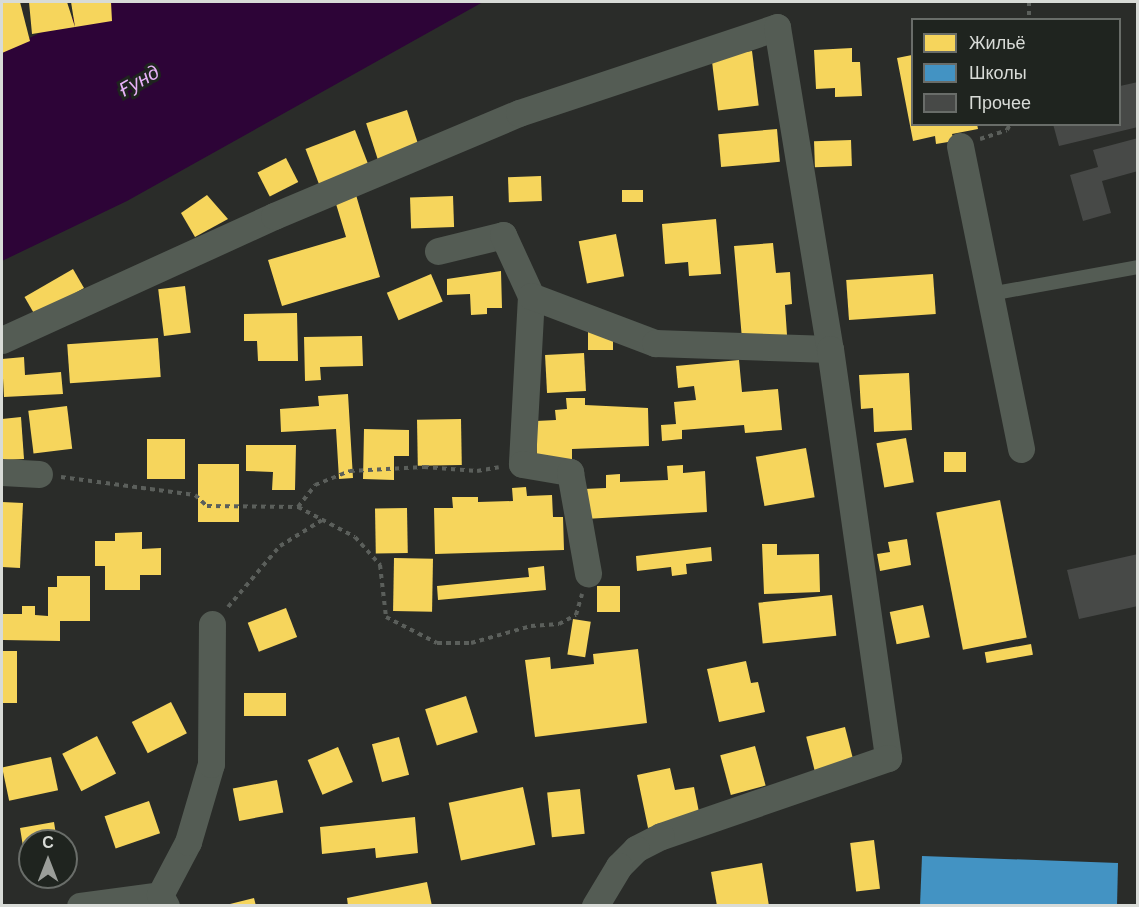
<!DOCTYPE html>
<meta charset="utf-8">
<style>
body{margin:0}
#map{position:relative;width:1139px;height:907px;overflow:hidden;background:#2a2c29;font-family:Helvetica,sans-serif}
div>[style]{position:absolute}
.water>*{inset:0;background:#2d0437}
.homes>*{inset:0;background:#f6d55c;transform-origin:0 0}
.schools>*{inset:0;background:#4393c3}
.building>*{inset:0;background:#474947}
.path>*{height:4px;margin-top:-2px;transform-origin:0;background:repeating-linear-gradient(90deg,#5b5f5b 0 4.5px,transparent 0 9px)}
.service>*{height:14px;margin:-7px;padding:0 7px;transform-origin:7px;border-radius:7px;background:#545c54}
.minor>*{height:27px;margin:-13.5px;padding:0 13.5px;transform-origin:13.5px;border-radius:13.5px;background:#545c54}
span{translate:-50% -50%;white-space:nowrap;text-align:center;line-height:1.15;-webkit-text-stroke:6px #1f241f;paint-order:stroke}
.water-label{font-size:20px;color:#e6b1f6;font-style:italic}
.frame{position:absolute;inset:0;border:3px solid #d8dbd7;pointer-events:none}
.legend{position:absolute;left:911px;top:18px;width:210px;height:108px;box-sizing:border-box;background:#1f241f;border:2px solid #696d69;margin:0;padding:8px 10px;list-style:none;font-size:18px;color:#d8dbd7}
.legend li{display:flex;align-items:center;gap:12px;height:30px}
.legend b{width:30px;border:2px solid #696d69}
.north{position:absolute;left:18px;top:829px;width:60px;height:60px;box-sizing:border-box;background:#1f241f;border:2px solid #696d69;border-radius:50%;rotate:0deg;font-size:16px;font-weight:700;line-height:24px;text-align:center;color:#d8dbd7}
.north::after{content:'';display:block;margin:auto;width:21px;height:27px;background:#9b9e9a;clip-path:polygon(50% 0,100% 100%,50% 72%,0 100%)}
</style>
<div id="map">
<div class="water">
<div style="clip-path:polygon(105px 2px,483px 2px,127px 201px,2px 261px,2px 51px)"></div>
</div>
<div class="homes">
<div style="clip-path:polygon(2px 2px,20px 2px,30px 41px,2px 53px)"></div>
<div style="clip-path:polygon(29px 2px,67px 2px,75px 27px,71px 2px,111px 2px,112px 21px,75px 27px,32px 34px)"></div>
<div style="clip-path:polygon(852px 48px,852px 62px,860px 62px,862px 96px,835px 97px,835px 88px,816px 89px,814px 50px)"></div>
<div style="left:752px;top:51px;width:55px;height:41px;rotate:83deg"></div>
<div style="clip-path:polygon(912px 55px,912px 124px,977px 124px,978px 129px,952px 134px,954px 141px,936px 144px,935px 136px,913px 141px,897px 58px)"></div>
<div style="left:407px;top:110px;width:39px;height:43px;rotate:72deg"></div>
<div style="left:777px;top:129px;width:33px;height:59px;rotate:85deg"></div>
<div style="left:355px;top:130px;width:40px;height:53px;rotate:69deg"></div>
<div style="left:851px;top:140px;width:26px;height:37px;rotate:88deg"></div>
<div style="left:286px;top:158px;width:27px;height:32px;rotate:63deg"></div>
<div style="left:541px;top:176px;width:25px;height:33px;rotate:88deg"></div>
<div style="clip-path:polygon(354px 188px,380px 277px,282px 306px,268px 260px,346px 237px,333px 194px)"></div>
<div style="left:643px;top:190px;width:12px;height:21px;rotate:90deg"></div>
<div style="clip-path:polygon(207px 195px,228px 219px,195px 237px,181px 213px)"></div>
<div style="left:453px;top:196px;width:31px;height:43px;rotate:88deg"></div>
<div style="clip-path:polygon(716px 219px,721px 274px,689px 276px,688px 262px,665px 264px,662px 224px)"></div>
<div style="left:616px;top:234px;width:43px;height:38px;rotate:79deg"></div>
<div style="clip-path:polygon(773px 243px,776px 273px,790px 272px,792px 304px,785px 305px,787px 335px,742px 339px,734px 246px)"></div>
<div style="left:73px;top:269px;width:22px;height:56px;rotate:60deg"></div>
<div style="clip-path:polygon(501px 271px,502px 308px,487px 308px,487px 314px,471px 315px,470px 294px,447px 295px,447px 279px)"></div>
<div style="left:431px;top:274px;width:30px;height:48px;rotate:67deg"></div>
<div style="left:933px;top:274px;width:40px;height:87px;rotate:86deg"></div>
<div style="left:185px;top:286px;width:47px;height:27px;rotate:83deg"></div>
<div style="clip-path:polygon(297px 313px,298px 361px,258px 361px,257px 341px,244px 341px,244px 314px)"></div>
<div style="left:588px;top:330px;width:25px;height:20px"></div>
<div style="clip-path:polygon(362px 336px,363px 366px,320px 367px,321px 380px,305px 381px,304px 337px)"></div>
<div style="left:158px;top:338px;width:39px;height:91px;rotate:86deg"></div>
<div style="left:584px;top:353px;width:38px;height:39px;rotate:87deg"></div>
<div style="clip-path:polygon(24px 357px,25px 375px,61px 372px,63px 394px,4px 397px,2px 359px)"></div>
<div style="clip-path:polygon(739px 360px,742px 392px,778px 389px,782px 430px,745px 433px,744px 425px,682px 430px,682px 439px,662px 441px,661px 425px,676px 424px,674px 402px,696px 400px,694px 386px,678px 388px,676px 366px)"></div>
<div style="clip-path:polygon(909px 373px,912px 430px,874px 432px,873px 408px,861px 409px,859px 375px)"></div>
<div style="clip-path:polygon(348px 394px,353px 478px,339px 479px,336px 429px,281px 432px,280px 409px,319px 406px,318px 396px)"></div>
<div style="clip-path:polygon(566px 398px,585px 398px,585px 405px,648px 408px,649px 446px,572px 449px,572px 461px,537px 462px,536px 421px,556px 420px,555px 410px,567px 409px)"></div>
<div style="left:67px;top:406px;width:43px;height:39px;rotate:83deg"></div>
<div style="clip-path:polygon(21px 417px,24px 459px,2px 460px,2px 419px)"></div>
<div style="left:461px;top:419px;width:46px;height:44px;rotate:89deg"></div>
<div style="clip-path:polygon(364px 429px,409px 430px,409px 456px,394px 456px,394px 480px,363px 479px)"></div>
<div style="left:906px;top:438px;width:45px;height:30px;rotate:80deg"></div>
<div style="left:147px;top:439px;width:38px;height:40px"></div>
<div style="clip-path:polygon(246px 445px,296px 445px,295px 490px,272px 490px,273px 472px,246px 471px)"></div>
<div style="left:806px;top:448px;width:50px;height:51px;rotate:80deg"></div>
<div style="left:966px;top:452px;width:20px;height:22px;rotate:90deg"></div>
<div style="left:198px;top:464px;width:41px;height:58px"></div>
<div style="clip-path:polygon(683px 465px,683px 473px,705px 471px,707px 512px,585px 519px,584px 489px,606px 488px,606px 475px,620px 474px,620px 482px,668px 480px,667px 466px)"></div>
<div style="clip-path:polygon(526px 487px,527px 496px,552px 495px,553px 517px,563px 517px,564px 550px,435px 554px,434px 508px,453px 508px,452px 497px,478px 497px,478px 502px,513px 501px,512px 488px)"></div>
<div style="left:1000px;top:500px;width:140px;height:65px;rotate:79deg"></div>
<div style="clip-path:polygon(2px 502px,23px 503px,20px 568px,2px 567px)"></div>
<div style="left:407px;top:508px;width:45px;height:32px;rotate:89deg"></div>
<div style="clip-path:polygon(142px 532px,142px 549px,161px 548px,161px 575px,140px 575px,140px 590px,105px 590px,105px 566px,95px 566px,95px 541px,115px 541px,115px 533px)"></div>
<div style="clip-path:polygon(907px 539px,911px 565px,880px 571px,877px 554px,890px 552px,888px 542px)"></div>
<div style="clip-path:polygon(762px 544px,777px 544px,777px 555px,819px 554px,820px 592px,764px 594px)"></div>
<div style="clip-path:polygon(711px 547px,712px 561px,686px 564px,687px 574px,672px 576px,671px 567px,637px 571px,636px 556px)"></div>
<div style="left:394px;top:558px;width:39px;height:53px;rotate:1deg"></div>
<div style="clip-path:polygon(544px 566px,546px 590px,438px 600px,437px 586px,529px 577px,528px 568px)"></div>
<div style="clip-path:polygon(57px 576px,90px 576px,90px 621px,60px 621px,60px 641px,3px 640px,2px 614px,22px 614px,22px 606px,35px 606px,35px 615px,48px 616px,48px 587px,57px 587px)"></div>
<div style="left:620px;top:586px;width:26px;height:23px;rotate:90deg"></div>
<div style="left:832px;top:595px;width:41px;height:74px;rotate:84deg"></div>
<div style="left:923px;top:605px;width:33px;height:34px;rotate:78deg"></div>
<div style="left:286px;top:608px;width:31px;height:41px;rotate:69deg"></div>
<div style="left:573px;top:619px;width:18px;height:36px;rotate:9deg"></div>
<div style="left:1031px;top:644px;width:11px;height:47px;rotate:80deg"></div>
<div style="clip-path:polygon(638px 649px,647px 723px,535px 737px,525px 660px,550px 657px,551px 669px,594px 664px,593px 654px)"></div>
<div style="left:2px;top:651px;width:15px;height:52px"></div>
<div style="clip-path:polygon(746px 661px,751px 683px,758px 682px,765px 712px,719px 722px,707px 669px)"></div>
<div style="left:286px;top:693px;width:23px;height:42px;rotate:90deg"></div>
<div style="left:466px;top:696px;width:38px;height:43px;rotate:72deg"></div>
<div style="left:171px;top:702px;width:35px;height:44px;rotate:63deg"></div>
<div style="left:845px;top:727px;width:40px;height:40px;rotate:76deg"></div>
<div style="left:97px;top:736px;width:42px;height:39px;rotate:63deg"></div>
<div style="left:399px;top:737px;width:39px;height:28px;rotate:75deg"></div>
<div style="left:755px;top:746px;width:41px;height:36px;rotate:75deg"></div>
<div style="left:338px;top:747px;width:38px;height:33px;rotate:67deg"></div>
<div style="left:51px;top:757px;width:34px;height:50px;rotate:78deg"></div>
<div style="clip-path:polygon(670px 768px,675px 790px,694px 787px,700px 817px,648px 828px,637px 775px)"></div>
<div style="left:277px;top:780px;width:33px;height:45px;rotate:79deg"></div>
<div style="left:523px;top:787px;width:59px;height:76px;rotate:78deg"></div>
<div style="left:580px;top:789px;width:45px;height:33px;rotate:84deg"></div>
<div style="left:149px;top:801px;width:34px;height:47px;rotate:71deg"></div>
<div style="clip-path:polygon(415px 817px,418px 853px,376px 858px,375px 848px,322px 854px,320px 827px)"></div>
<div style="clip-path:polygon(54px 822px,57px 841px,30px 841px,30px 865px,26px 865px,20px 828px)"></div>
<div style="left:874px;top:840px;width:49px;height:24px;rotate:83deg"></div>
<div style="clip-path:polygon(762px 863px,769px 906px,717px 906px,711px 872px)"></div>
<div style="clip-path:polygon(427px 882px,432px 906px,348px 906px,347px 898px)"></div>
<div style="clip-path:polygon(254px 898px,256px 906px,226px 906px,226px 905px)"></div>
</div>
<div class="schools">
<div style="clip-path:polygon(922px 856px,1118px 863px,1117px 906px,920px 906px)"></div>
</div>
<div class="building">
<div style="clip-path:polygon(1138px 82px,1138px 127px,1059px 146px,1053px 124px,1120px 124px,1120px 86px)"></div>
<div style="clip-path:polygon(1138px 138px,1138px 171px,1102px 181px,1111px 213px,1083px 221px,1070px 175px,1098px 167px,1093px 150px)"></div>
<div style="clip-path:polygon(1138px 554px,1138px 606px,1079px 619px,1067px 570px)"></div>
</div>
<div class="path">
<div style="left:1029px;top:2px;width:18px;rotate:90deg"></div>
<div style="left:980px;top:139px;width:28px;rotate:-18deg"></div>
<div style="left:1007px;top:130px;width:7px;rotate:-63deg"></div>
<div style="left:61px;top:477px;width:135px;rotate:7.7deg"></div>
<div style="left:195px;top:495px;width:16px;rotate:43deg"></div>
<div style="left:207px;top:506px;width:91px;rotate:0.6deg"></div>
<div style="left:298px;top:507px;width:64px;rotate:27.8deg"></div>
<div style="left:355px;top:537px;width:38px;rotate:48deg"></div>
<div style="left:380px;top:565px;width:52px;rotate:83.4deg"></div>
<div style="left:386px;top:617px;width:57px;rotate:27deg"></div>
<div style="left:437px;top:643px;width:34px"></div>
<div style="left:471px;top:643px;width:62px;rotate:-15.8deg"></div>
<div style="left:531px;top:626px;width:28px;rotate:-4deg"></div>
<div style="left:559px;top:624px;width:19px;rotate:-28deg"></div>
<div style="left:576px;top:615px;width:22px;rotate:-74deg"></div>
<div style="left:298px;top:507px;width:28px;rotate:-52deg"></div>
<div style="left:315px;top:485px;width:38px;rotate:-22deg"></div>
<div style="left:350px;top:471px;width:74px;rotate:-3.1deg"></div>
<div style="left:424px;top:467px;width:53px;rotate:4.3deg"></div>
<div style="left:477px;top:471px;width:22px;rotate:-10deg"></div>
<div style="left:228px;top:607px;width:80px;rotate:-49.6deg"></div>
<div style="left:280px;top:546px;width:49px;rotate:-31.8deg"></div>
</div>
<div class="service">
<div style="left:990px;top:294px;width:150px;rotate:-10.3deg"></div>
</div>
<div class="minor">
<div style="left:960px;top:146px;width:309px;rotate:78.6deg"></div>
<div style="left:438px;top:251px;width:67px;rotate:-13.8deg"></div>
<div style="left:503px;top:235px;width:67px;rotate:65.3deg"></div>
<div style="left:531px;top:296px;width:168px;rotate:93.1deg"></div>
<div style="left:522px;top:464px;width:49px;rotate:9.5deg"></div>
<div style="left:570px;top:472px;width:103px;rotate:79.9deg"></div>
<div style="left:531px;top:296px;width:133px;rotate:20.8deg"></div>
<div style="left:655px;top:343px;width:175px;rotate:2deg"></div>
<div style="left:2px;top:340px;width:299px;rotate:-24.5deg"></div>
<div style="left:274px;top:216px;width:266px;rotate:-22.8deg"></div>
<div style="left:519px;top:113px;width:272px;rotate:-18.4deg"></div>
<div style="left:777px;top:27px;width:326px;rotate:80.7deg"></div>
<div style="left:830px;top:349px;width:413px;rotate:81.9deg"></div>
<div style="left:888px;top:758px;width:240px;rotate:161deg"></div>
<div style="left:661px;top:836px;width:28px;rotate:153deg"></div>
<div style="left:636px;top:849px;width:24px;rotate:135deg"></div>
<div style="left:619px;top:866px;width:47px;rotate:121deg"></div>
<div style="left:2px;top:472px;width:37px;rotate:3deg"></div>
<div style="left:80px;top:906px;width:81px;rotate:-7.8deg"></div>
<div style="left:166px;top:906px;width:13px;rotate:-119deg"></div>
<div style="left:160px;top:895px;width:60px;rotate:-62.2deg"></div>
<div style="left:188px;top:842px;width:81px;rotate:-73.6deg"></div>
<div style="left:211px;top:764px;width:140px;rotate:-89.6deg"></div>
</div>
<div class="water-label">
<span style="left:139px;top:81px;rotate:-30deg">Ғунд</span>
</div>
<div class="frame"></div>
<ul class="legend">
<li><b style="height:16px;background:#f6d55c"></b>Жильё</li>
<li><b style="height:16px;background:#4393c3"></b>Школы</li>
<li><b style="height:16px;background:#474947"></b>Прочее</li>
</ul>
<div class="north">С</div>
</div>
